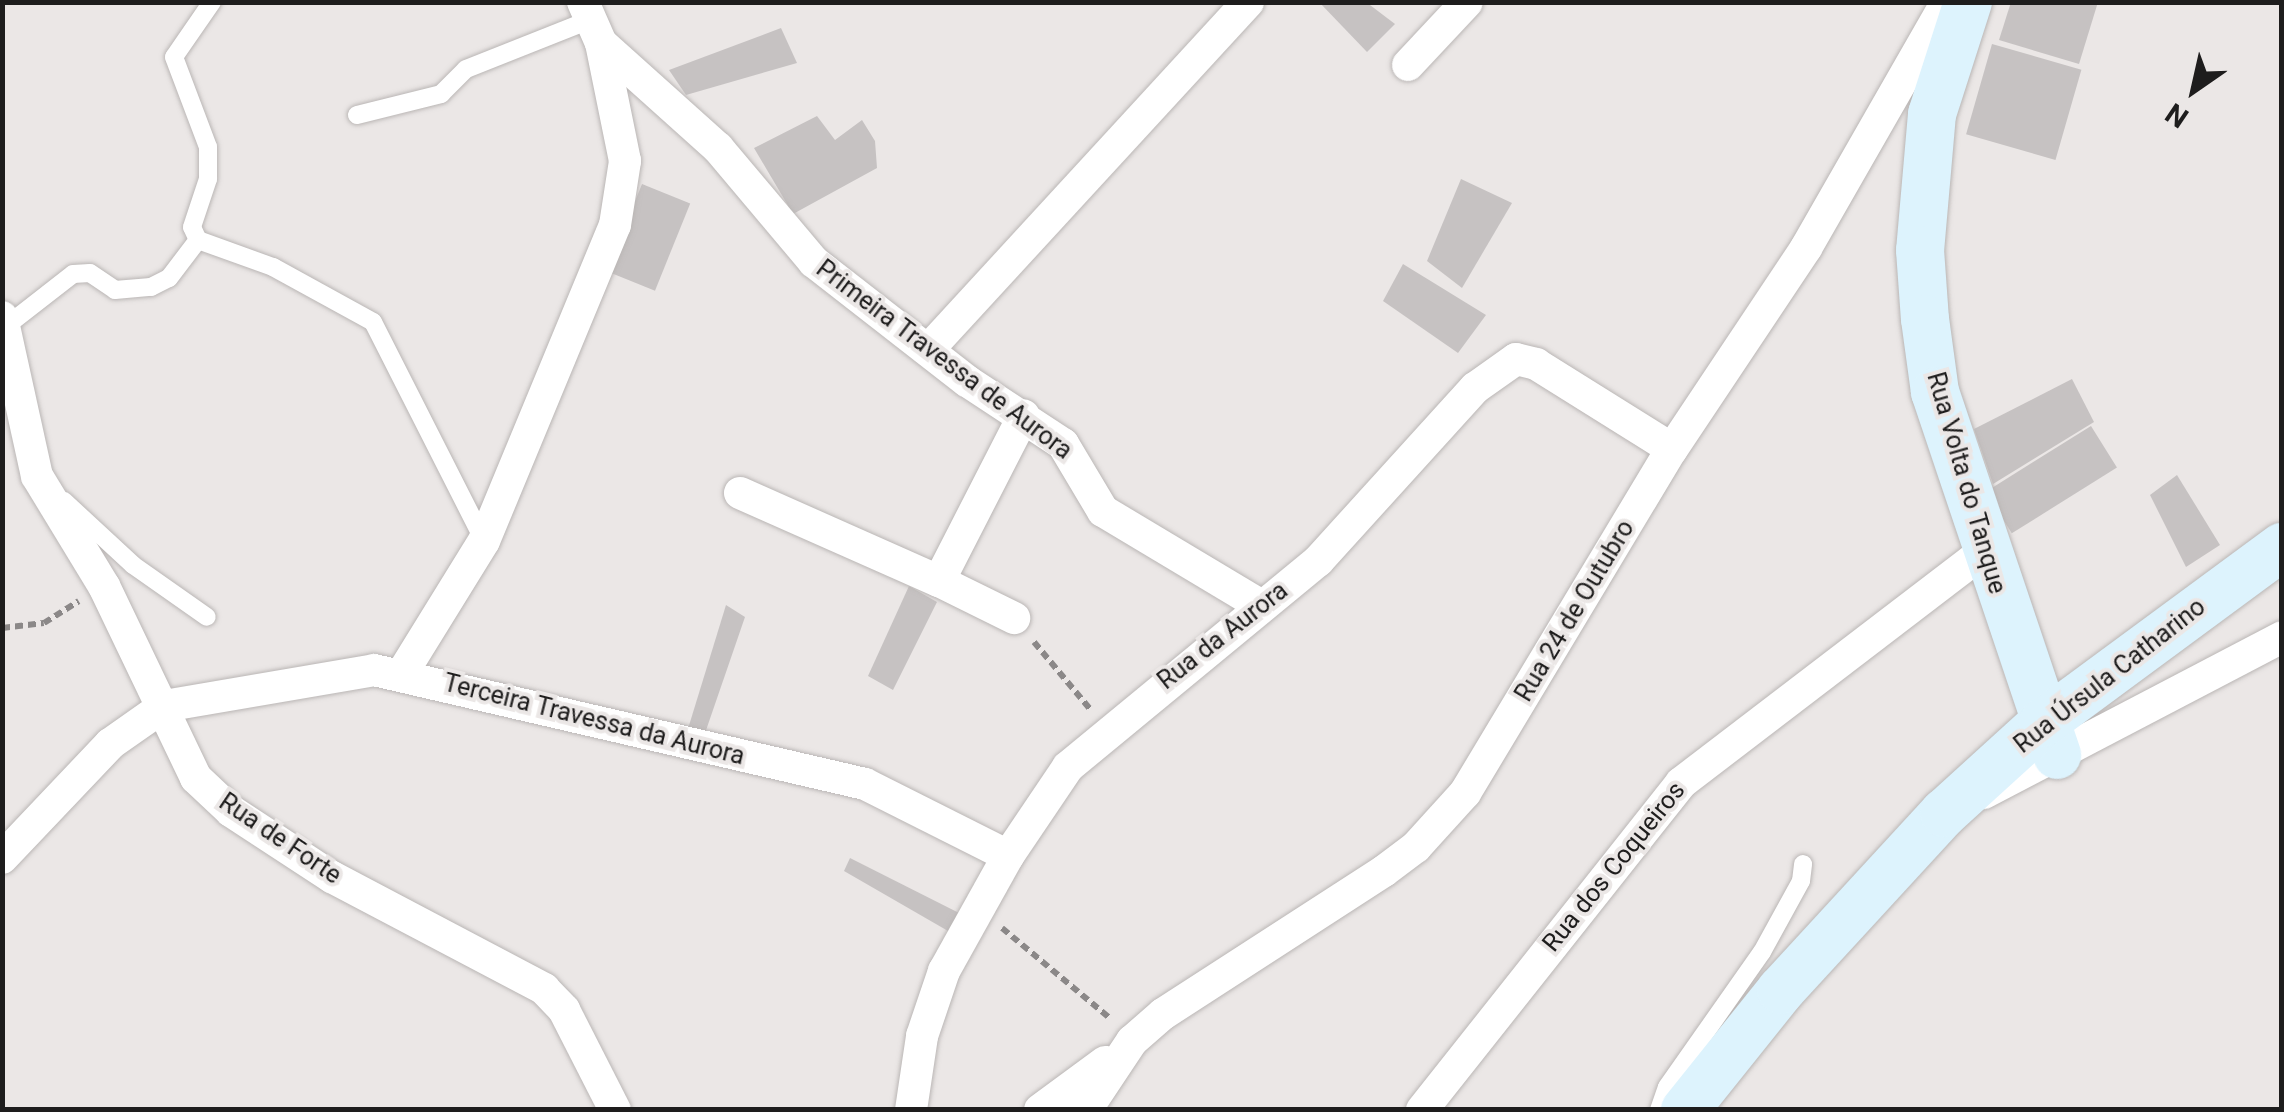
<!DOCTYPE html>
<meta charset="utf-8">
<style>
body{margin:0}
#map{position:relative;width:2284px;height:1112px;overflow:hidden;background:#ebe7e6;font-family:Roboto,sans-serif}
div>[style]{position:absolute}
.building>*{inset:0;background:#c6c2c2;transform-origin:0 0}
.path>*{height:6px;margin-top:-3px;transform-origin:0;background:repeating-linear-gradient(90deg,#8b8888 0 8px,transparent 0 13px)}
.roads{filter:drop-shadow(0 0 2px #bab6b5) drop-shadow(0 0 2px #bab6b5)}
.lane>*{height:18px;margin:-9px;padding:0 9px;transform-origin:9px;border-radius:9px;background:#fff}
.street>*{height:32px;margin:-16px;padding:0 16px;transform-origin:16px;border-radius:16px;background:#fff}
.secondary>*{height:48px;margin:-24px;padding:0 24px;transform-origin:24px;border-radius:24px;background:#ddf3fd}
span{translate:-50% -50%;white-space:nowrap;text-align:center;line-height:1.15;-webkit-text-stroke:8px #ebe7e6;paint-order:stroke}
.street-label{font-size:25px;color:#1e1d1d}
.frame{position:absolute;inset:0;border:5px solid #1e1d1d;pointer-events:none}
.north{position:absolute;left:2144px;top:40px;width:100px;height:100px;-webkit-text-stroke:8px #ebe7e6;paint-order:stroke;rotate:214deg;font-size:28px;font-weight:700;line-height:40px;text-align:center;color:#1e1d1d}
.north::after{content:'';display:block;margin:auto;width:35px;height:45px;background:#1e1d1d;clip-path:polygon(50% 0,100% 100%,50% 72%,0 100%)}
</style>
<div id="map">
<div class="building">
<div style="clip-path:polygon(1319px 2px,1366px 2px,1395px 24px,1367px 52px)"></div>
<div style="clip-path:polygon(2011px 2px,2098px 2px,2079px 64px,1999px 40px)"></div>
<div style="clip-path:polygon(781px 28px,797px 63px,686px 95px,669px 70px)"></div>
<div style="left:1992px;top:44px;width:93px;height:94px;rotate:16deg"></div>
<div style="clip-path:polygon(817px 116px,835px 140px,862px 120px,875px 141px,877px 168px,793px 214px,754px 148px)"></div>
<div style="clip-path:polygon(1461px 179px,1512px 203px,1462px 288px,1427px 261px)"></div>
<div style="left:642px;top:184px;width:52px;height:94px;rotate:22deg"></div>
<div style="clip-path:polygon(1403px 264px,1486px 315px,1458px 353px,1383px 301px)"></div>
<div style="clip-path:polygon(2072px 379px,2094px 422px,1993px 484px,1974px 429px)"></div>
<div style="left:2091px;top:426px;width:49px;height:124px;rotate:58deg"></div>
<div style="clip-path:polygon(2177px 475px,2220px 545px,2186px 567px,2150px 495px)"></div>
<div style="clip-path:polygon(909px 586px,937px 602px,893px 690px,868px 676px)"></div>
<div style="clip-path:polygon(726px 605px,745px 617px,703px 739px,687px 732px)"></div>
<div style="clip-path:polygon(850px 858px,965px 916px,955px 935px,844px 871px)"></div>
</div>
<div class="path">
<div style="left:2px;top:628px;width:42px;rotate:-6.8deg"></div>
<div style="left:44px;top:623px;width:41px;rotate:-32.2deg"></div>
<div style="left:1034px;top:642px;width:87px;rotate:50.1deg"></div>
<div style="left:1002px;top:928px;width:142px;rotate:39.9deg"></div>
</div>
<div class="roads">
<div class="lane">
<div style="left:357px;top:115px;width:87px;rotate:-14deg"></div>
<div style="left:441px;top:94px;width:35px;rotate:-45deg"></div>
<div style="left:466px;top:69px;width:133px;rotate:-21.6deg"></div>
<div style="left:198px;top:240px;width:80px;rotate:19.8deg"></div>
<div style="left:273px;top:267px;width:114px;rotate:28.8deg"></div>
<div style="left:373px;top:322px;width:246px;rotate:63.1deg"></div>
<div style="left:198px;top:240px;width:14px;rotate:-115deg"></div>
<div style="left:192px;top:227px;width:51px;rotate:-71.6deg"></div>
<div style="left:208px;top:179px;width:32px;rotate:-90deg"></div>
<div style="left:208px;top:147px;width:96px;rotate:-110.7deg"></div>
<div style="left:174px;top:57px;width:67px;rotate:-55.4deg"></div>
<div style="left:5px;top:327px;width:86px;rotate:-37.9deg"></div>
<div style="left:73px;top:274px;width:17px;rotate:-3deg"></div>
<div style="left:90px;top:273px;width:30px;rotate:34deg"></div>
<div style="left:115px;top:290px;width:36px;rotate:-5deg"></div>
<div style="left:151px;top:287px;width:20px;rotate:-27deg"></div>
<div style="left:169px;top:278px;width:48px;rotate:-52.7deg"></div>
<div style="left:64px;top:501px;width:94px;rotate:42.8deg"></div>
<div style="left:133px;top:565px;width:90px;rotate:35.1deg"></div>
<div style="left:1659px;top:1110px;width:24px;rotate:-71deg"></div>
<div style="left:1667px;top:1087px;width:165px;rotate:-54.9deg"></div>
<div style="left:1762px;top:952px;width:81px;rotate:-61.2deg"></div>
<div style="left:1801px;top:881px;width:17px;rotate:-83deg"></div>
</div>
<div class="street">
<div style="left:601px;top:43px;width:157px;rotate:41.9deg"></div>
<div style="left:718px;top:148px;width:149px;rotate:49.9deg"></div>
<div style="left:814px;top:262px;width:194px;rotate:37.9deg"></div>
<div style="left:967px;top:381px;width:115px;rotate:33.3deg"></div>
<div style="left:1063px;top:444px;width:78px;rotate:59.2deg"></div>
<div style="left:1103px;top:511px;width:185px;rotate:30.9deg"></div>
<div style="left:1408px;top:65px;width:86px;rotate:-46.9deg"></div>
<div style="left:2px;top:317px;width:163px;rotate:77.6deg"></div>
<div style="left:37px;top:476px;width:129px;rotate:58.7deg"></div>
<div style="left:104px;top:586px;width:213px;rotate:64.4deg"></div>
<div style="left:196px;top:778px;width:48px;rotate:43.3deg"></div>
<div style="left:231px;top:811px;width:121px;rotate:33.2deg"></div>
<div style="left:332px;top:877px;width:240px;rotate:27.8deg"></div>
<div style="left:544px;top:989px;width:29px;rotate:46deg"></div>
<div style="left:564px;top:1010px;width:112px;rotate:63deg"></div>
<div style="left:928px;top:350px;width:473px;rotate:-47.4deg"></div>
<div style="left:740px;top:493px;width:218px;rotate:23.9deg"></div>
<div style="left:939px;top:581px;width:186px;rotate:-62.9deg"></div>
<div style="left:939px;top:581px;width:84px;rotate:26.3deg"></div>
<div style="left:403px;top:672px;width:154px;rotate:-58.3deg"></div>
<div style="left:484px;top:541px;width:342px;rotate:-67.5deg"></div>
<div style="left:615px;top:225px;width:65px;rotate:-81.1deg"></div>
<div style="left:625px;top:161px;width:120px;rotate:-101.5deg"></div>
<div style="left:601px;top:43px;width:45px;rotate:-113.7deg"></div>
<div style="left:1984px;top:793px;width:336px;rotate:-27.6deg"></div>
<div style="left:2px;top:858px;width:157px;rotate:-46.5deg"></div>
<div style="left:110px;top:744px;width:66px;rotate:-35.1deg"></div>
<div style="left:164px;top:706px;width:213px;rotate:-9.7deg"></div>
<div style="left:374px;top:670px;width:504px;rotate:13.07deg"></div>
<div style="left:865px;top:784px;width:160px;rotate:26.7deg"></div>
<div style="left:911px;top:1110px;width:75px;rotate:-81.5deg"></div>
<div style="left:922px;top:1036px;width:69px;rotate:-71.3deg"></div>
<div style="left:944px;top:971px;width:132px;rotate:-60.9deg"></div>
<div style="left:1008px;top:856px;width:107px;rotate:-56deg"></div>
<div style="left:1068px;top:767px;width:324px;rotate:-39.5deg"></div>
<div style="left:1318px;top:561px;width:234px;rotate:-47.8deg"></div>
<div style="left:1475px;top:388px;width:50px;rotate:-35.3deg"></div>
<div style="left:1516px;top:359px;width:21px;rotate:14deg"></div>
<div style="left:1536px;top:364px;width:160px;rotate:32deg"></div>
<div style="left:1040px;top:1110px;width:81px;rotate:-36.4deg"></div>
<div style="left:1086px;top:1110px;width:83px;rotate:-56.3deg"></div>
<div style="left:1132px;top:1041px;width:41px;rotate:-41.1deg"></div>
<div style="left:1163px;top:1014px;width:263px;rotate:-32.9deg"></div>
<div style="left:1384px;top:871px;width:40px;rotate:-37deg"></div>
<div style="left:1416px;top:847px;width:73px;rotate:-47.8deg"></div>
<div style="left:1465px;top:793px;width:401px;rotate:-59deg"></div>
<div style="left:1672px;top:449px;width:242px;rotate:-56.3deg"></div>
<div style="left:1806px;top:248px;width:284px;rotate:-60.2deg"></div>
<div style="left:1422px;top:1110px;width:417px;rotate:-51.6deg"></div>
<div style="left:1681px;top:783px;width:382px;rotate:-37.4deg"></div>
</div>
<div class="secondary">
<div style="left:1968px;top:2px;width:118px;rotate:107.8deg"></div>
<div style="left:1932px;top:114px;width:137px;rotate:95deg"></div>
<div style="left:1920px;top:250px;width:69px;rotate:85.9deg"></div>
<div style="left:1925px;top:319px;width:74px;rotate:82.2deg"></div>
<div style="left:1935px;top:392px;width:383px;rotate:71.4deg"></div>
<div style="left:1685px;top:1110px;width:154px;rotate:-51.3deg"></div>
<div style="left:1781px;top:990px;width:241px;rotate:-47.4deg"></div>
<div style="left:1944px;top:813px;width:134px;rotate:-42.3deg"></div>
<div style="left:2043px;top:723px;width:297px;rotate:-36.4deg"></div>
</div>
</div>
<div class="street-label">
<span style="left:944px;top:360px;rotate:37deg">Primeira Travessa de Aurora</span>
<span style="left:1966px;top:483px;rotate:74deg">Rua Volta do Tanque</span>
<span style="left:1575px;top:611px;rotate:-59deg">Rua 24 de Outubro</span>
<span style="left:1223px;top:636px;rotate:-38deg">Rua da Aurora</span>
<span style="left:2110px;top:676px;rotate:-38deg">Rua Úrsula Catharino</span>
<span style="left:594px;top:720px;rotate:14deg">Terceira Travessa da Aurora</span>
<span style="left:280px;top:839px;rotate:34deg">Rua de Forte</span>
<span style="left:1614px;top:867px;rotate:-51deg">Rua dos Coqueiros</span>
</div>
<div class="frame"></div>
<div class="north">N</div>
</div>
